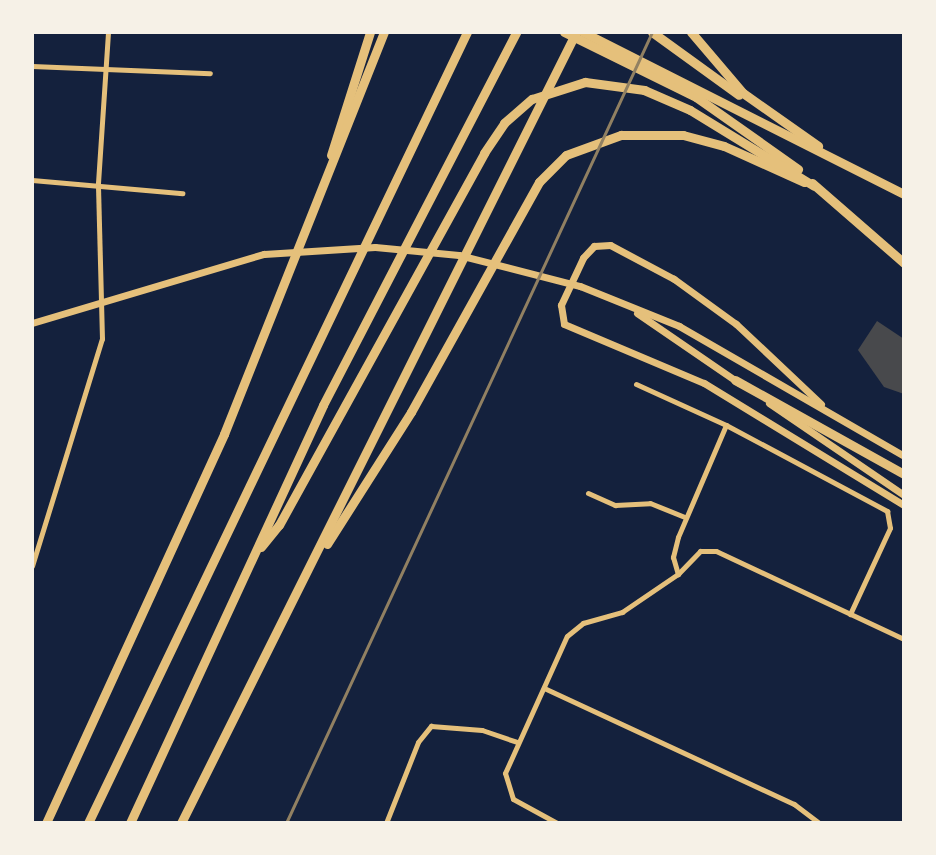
<!DOCTYPE html>
<style>
body{margin:0}
#map{position:relative;width:936px;height:855px;overflow:hidden;background:#14213d;font-family:"Fira Sans Condensed",sans-serif}
div>[style]{position:absolute}
.building>*{inset:0;background:#48494c}
.minor>*{height:5px;margin:-2.5px;padding:0 2.5px;transform-origin:2.5px;border-radius:2.5px;background:#e5c07b}
.secondary>*{height:7px;margin:-3.5px;padding:0 3.5px;transform-origin:3.5px;border-radius:3.5px;background:#e5c07b}
.motorway>*{height:9px;margin:-4.5px;padding:0 4.5px;transform-origin:4.5px;border-radius:4.5px;background:#e5c07b}
.rail>*{height:3px;margin:-1.5px;padding:0 1.5px;transform-origin:1.5px;border-radius:1.5px;background:#918062}
span{translate:-50% -50%;white-space:nowrap;text-align:center;line-height:1.15;-webkit-text-stroke:6px #f6f1e7;paint-order:stroke}
.frame{position:absolute;inset:0;border:34px solid #f6f1e7;pointer-events:none}
</style>
<div id="map">
<div class="building">
<div style="clip-path:polygon(877px 321px,904px 339px,904px 394px,884px 387px,858px 350px)"></div>
</div>
<div class="minor">
<div style="left:32px;top:66px;width:178px;rotate:2.3deg"></div>
<div style="left:32px;top:180px;width:151px;rotate:5deg"></div>
<div style="left:636px;top:384px;width:99px;rotate:24.5deg"></div>
<div style="left:726px;top:425px;width:122px;rotate:113.2deg"></div>
<div style="left:678px;top:537px;width:21px;rotate:104deg"></div>
<div style="left:673px;top:557px;width:18px;rotate:74deg"></div>
<div style="left:726px;top:425px;width:183px;rotate:28.1deg"></div>
<div style="left:887px;top:511px;width:17px;rotate:80deg"></div>
<div style="left:890px;top:528px;width:95px;rotate:114.9deg"></div>
<div style="left:588px;top:493px;width:30px;rotate:24deg"></div>
<div style="left:615px;top:505px;width:35px;rotate:-3deg"></div>
<div style="left:650px;top:503px;width:38px;rotate:22deg"></div>
<div style="left:32px;top:566px;width:238px;rotate:-72.9deg"></div>
<div style="left:102px;top:339px;width:156px;rotate:-91.5deg"></div>
<div style="left:98px;top:183px;width:151px;rotate:-86.2deg"></div>
<div style="left:544px;top:688px;width:276px;rotate:24.9deg"></div>
<div style="left:794px;top:804px;width:31px;rotate:37deg"></div>
<div style="left:386px;top:823px;width:87px;rotate:-68.4deg"></div>
<div style="left:418px;top:742px;width:21px;rotate:-51deg"></div>
<div style="left:431px;top:726px;width:51px;rotate:4.5deg"></div>
<div style="left:482px;top:730px;width:36px;rotate:19deg"></div>
<div style="left:557px;top:823px;width:50px;rotate:-151.4deg"></div>
<div style="left:513px;top:799px;width:27px;rotate:-107deg"></div>
<div style="left:505px;top:773px;width:150px;rotate:-65.7deg"></div>
<div style="left:567px;top:636px;width:21px;rotate:-39deg"></div>
<div style="left:583px;top:623px;width:41px;rotate:-15.8deg"></div>
<div style="left:622px;top:612px;width:68px;rotate:-34.2deg"></div>
<div style="left:678px;top:574px;width:32px;rotate:-46deg"></div>
<div style="left:700px;top:551px;width:16px"></div>
<div style="left:716px;top:551px;width:208px;rotate:25.1deg"></div>
</div>
<div class="secondary">
<div style="left:637px;top:313px;width:124px;rotate:34.5deg"></div>
<div style="left:32px;top:323px;width:242px;rotate:-16.6deg"></div>
<div style="left:264px;top:254px;width:111px;rotate:-3.6deg"></div>
<div style="left:375px;top:247px;width:84px;rotate:5.4deg"></div>
<div style="left:459px;top:255px;width:125px;rotate:14.4deg"></div>
<div style="left:580px;top:286px;width:107px;rotate:22deg"></div>
<div style="left:679px;top:326px;width:260px;rotate:30deg"></div>
<div style="left:769px;top:403px;width:163px;rotate:34.3deg"></div>
<div style="left:821px;top:404px;width:117px;rotate:-136.7deg"></div>
<div style="left:736px;top:324px;width:77px;rotate:-144deg"></div>
<div style="left:674px;top:279px;width:72px;rotate:-152deg"></div>
<div style="left:610px;top:245px;width:16px;rotate:176deg"></div>
<div style="left:594px;top:246px;width:16px;rotate:133deg"></div>
<div style="left:583px;top:258px;width:52px;rotate:115.1deg"></div>
<div style="left:561px;top:305px;width:19px;rotate:81deg"></div>
<div style="left:564px;top:324px;width:152px;rotate:22.9deg"></div>
<div style="left:704px;top:383px;width:234px;rotate:31.4deg"></div>
</div>
<div class="motorway">
<div style="left:564px;top:32px;width:147px;rotate:26.2deg"></div>
<div style="left:696px;top:97px;width:125px;rotate:35.2deg"></div>
<div style="left:583px;top:32px;width:360px;rotate:26.8deg"></div>
<div style="left:652px;top:32px;width:107px;rotate:35.9deg"></div>
<div style="left:691px;top:32px;width:80px;rotate:49.6deg"></div>
<div style="left:743px;top:93px;width:92px;rotate:35.2deg"></div>
<div style="left:331px;top:155px;width:129px;rotate:-72.4deg"></div>
<div style="left:812px;top:183px;width:122px;rotate:41deg"></div>
<div style="left:735px;top:380px;width:193px;rotate:29.1deg"></div>
<div style="left:327px;top:544px;width:156px;rotate:-57.5deg"></div>
<div style="left:411px;top:412px;width:263px;rotate:-60.9deg"></div>
<div style="left:539px;top:182px;width:38px;rotate:-45deg"></div>
<div style="left:566px;top:155px;width:59px;rotate:-20deg"></div>
<div style="left:621px;top:135px;width:62px"></div>
<div style="left:683px;top:135px;width:42px;rotate:15deg"></div>
<div style="left:724px;top:146px;width:88px;rotate:24.2deg"></div>
<div style="left:261px;top:547px;width:28px;rotate:-51deg"></div>
<div style="left:279px;top:525px;width:425px;rotate:-61.1deg"></div>
<div style="left:484px;top:153px;width:36px;rotate:-56deg"></div>
<div style="left:504px;top:123px;width:37px;rotate:-41deg"></div>
<div style="left:532px;top:99px;width:56px;rotate:-17.8deg"></div>
<div style="left:585px;top:82px;width:60px;rotate:7.7deg"></div>
<div style="left:644px;top:90px;width:50px;rotate:23.5deg"></div>
<div style="left:690px;top:110px;width:145px;rotate:31.5deg"></div>
<div style="left:46px;top:823px;width:428px;rotate:-65.4deg"></div>
<div style="left:224px;top:434px;width:433px;rotate:-68.3deg"></div>
<div style="left:88px;top:823px;width:877px;rotate:-64.4deg"></div>
<div style="left:130px;top:823px;width:460px;rotate:-65.2deg"></div>
<div style="left:323px;top:405px;width:420px;rotate:-62.6deg"></div>
<div style="left:181px;top:823px;width:884px;rotate:-63.46deg"></div>
</div>
<div class="rail">
<div style="left:286px;top:823px;width:872px;rotate:-65.17deg"></div>
</div>
<div class="frame"></div>
</div>
